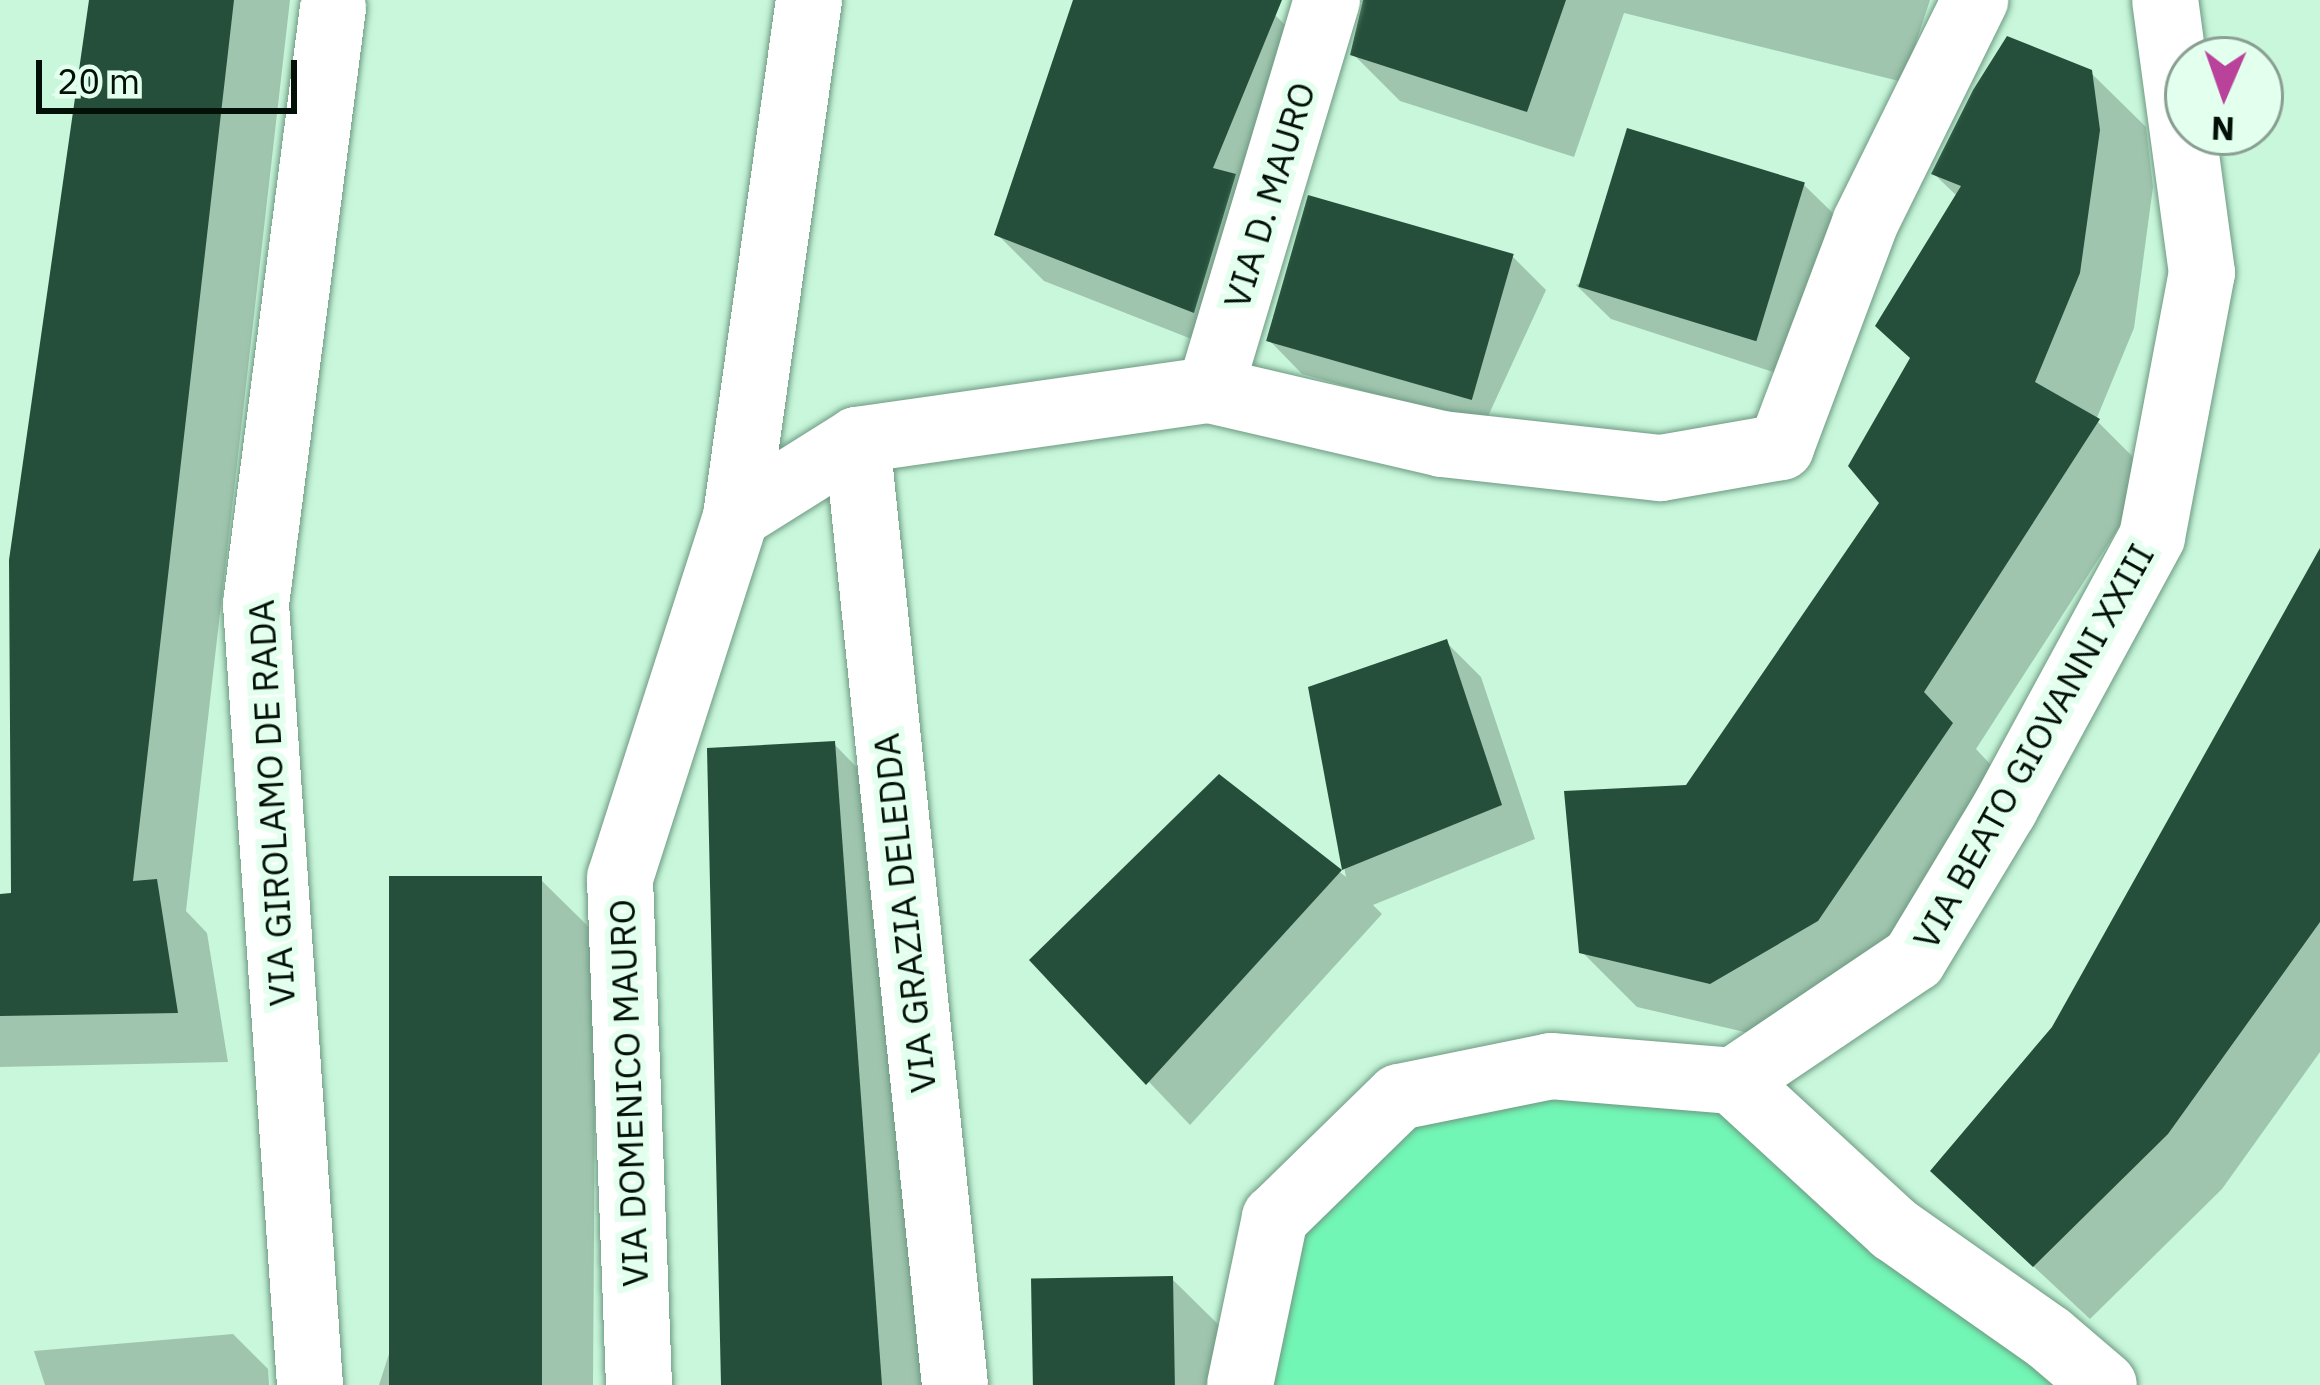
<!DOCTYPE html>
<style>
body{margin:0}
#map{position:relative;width:2320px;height:1385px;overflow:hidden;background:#c8f7db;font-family:"IBM Plex Sans",sans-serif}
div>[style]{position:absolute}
.green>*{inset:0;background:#72f6b5}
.shadow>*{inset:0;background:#0003}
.building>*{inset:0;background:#254f3a;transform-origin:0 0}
.roads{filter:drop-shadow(0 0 3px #6d9981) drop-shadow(0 0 3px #6d9981)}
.minor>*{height:66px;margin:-33px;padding:0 33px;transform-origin:33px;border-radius:33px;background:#fff}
span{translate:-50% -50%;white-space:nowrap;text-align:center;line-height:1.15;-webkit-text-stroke:12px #e3ffee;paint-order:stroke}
.street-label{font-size:36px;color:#021007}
.north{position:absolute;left:2164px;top:36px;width:120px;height:120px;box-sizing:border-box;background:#e3ffee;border:3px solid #899f92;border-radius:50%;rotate:182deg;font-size:33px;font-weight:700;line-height:48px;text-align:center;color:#021007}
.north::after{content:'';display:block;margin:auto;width:42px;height:54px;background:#b9439a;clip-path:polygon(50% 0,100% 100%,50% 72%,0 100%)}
.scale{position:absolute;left:36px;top:60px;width:261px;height:54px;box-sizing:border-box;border:6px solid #021007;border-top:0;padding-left:15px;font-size:36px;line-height:42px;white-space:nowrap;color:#021007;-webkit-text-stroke:9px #e3ffee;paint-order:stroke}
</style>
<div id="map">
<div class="green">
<div style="clip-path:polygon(1733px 1081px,2104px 1385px,1240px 1385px,1275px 1218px,1399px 1097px)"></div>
</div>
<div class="shadow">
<div style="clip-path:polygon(92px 0,290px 0,186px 911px,207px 933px,228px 1062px,0 1067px,0 897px,14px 896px)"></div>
<div style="clip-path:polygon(1076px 0,1273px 0,1275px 15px,1322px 61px,1240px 358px,1044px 281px,997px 234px)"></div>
<div style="clip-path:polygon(1370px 0,1930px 0,1903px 82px,1624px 13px,1574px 157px,1400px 101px,1353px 54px)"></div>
<div style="clip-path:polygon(2090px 72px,2146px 127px,2153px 187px,2134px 328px,2096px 420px,2152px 476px,1976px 749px,2005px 780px,1873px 975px,1766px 1037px,1637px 1007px,1582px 952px,1882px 503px,1912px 359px,1958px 197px,1934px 174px)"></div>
<div style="clip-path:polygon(1803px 184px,1838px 218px,1782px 375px,1611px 319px,1576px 285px)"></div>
<div style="clip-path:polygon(1512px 256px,1546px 290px,1484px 425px,1302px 374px,1268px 339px)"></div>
<div style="clip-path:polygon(2320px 554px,2320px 1052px,2222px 1189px,2090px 1319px,1989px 1225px,2054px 1029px)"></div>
<div style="clip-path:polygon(1447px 643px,1481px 677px,1535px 839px,1373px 905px,1382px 914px,1190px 1125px,1033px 960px,1219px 778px,1346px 877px,1312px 689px)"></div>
<div style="clip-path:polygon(834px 744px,888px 799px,931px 1385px,724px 1385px)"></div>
<div style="clip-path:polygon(541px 880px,596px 934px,593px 1385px,379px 1385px)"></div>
<div style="clip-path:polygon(1172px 1279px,1227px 1333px,1227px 1385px,1038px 1385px)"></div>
<div style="clip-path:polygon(233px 1334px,268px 1369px,269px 1385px,45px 1385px,34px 1351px)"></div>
</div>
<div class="building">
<div style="clip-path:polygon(89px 0,234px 0,133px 881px,157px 879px,178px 1013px,0 1016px,0 894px,11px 893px,9px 560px)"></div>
<div style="clip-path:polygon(1073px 0,1282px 0,1213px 168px,1236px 174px,1194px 313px,994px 235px)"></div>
<div style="clip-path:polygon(1363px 0,1566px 0,1527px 112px,1350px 55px)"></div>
<div style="clip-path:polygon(2007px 36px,2092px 70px,2100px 130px,2080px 273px,2035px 382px,2100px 419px,1924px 692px,1953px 723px,1818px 921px,1710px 984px,1579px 953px,1564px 791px,1686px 785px,1879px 503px,1848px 466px,1910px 358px,1875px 326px,1961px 186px,1931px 174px,1973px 90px)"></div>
<div style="left:1627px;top:128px;width:186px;height:166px;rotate:17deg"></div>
<div style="left:1308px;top:195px;width:214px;height:152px;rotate:16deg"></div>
<div style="clip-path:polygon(2320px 548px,2320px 922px,2168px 1134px,2033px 1267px,1930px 1171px,2052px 1027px)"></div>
<div style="clip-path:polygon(1447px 639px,1502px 805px,1342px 870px,1308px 687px)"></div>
<div style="clip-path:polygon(835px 741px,882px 1385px,721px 1385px,707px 748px)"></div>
<div style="clip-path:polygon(1219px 774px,1342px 870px,1146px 1085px,1029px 960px)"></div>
<div style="left:542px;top:876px;width:509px;height:153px;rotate:90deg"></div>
<div style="left:1173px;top:1276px;width:109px;height:142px;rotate:89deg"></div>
</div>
<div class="roads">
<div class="minor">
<div style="left:1210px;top:390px;width:407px;rotate:-73.3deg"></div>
<div style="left:857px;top:440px;width:950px;rotate:84.08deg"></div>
<div style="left:736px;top:516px;width:521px;rotate:-81.95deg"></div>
<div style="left:1733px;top:1081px;width:219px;rotate:42.6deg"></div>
<div style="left:1894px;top:1229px;width:189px;rotate:35.1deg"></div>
<div style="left:2049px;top:1338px;width:72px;rotate:40.5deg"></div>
<div style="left:310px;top:1385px;width:783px;rotate:-93.96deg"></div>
<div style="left:256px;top:604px;width:601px;rotate:-82.64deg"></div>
<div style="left:639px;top:1385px;width:507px;rotate:-92.15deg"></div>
<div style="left:620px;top:878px;width:380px;rotate:-72.2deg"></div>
<div style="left:736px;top:516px;width:143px;rotate:-32.1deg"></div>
<div style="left:857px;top:440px;width:357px;rotate:-8.1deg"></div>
<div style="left:1210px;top:390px;width:238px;rotate:13.1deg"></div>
<div style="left:1442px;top:444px;width:220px;rotate:6.3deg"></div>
<div style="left:1661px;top:468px;width:122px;rotate:-9.9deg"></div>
<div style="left:1781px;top:447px;width:239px;rotate:-69.4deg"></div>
<div style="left:1865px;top:223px;width:249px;rotate:-63.7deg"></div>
<div style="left:1240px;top:1385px;width:171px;rotate:-78.2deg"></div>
<div style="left:1275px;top:1218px;width:173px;rotate:-44.3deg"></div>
<div style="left:1399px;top:1097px;width:155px;rotate:-11.5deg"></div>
<div style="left:1551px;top:1066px;width:183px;rotate:4.7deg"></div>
<div style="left:1733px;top:1081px;width:218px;rotate:-34deg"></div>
<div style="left:1914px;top:959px;width:176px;rotate:-58.9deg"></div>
<div style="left:2005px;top:808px;width:308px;rotate:-61.5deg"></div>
<div style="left:2152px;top:537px;width:269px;rotate:-79.3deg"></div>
<div style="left:2202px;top:273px;width:275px;rotate:-97.7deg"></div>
</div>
</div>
<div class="street-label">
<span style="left:1269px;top:195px;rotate:-73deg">VIA D. MAURO</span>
<span style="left:2033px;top:746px;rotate:-61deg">VIA BEATO GIOVANNI XXIII</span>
<span style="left:271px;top:803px;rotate:-93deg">VIA GIROLAMO DE RADA</span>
<span style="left:904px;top:913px;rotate:-96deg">VIA GRAZIA DELEDDA</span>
<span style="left:628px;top:1093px;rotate:-92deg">VIA DOMENICO MAURO</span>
</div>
<div class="north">N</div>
<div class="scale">20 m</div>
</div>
